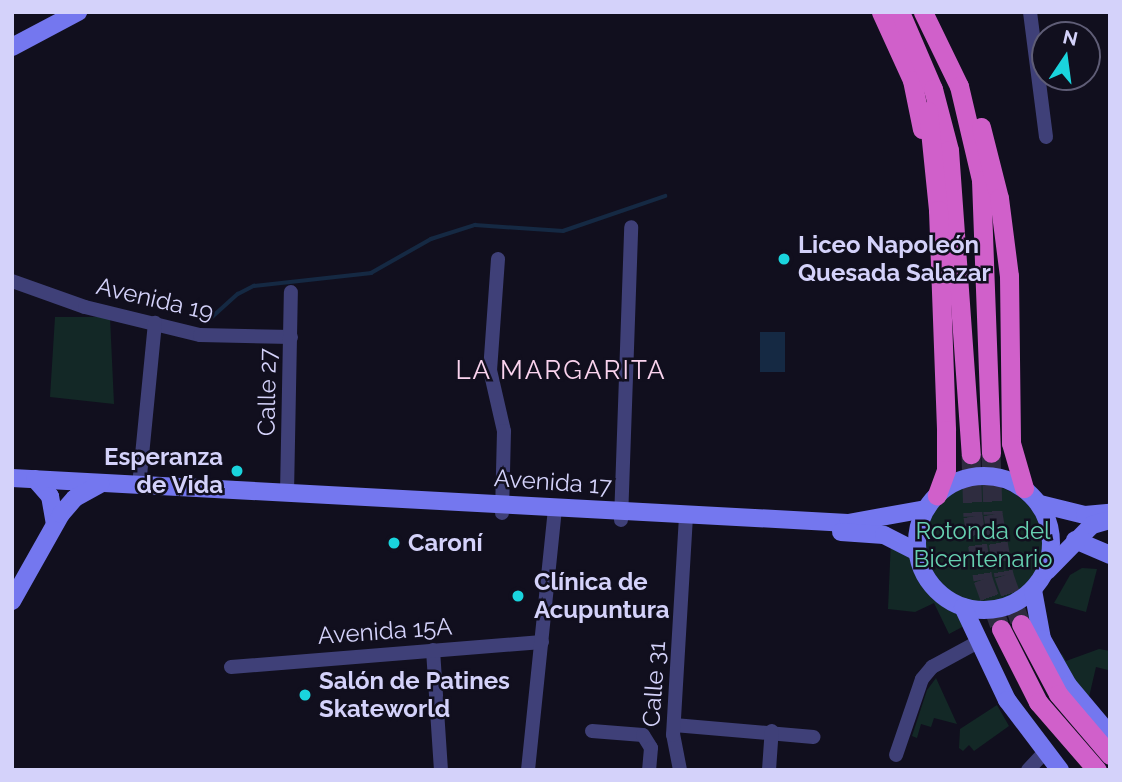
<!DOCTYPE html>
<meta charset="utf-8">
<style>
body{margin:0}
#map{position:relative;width:1122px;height:782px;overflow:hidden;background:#110f1e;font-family:Raleway,sans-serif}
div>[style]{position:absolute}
.green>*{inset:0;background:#132826}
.round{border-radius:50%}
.water>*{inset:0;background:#152943;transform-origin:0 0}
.stream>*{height:3.5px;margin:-1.75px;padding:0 1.75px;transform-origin:1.75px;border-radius:1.75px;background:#152943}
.trunk-tunnel>*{height:19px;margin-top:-9.5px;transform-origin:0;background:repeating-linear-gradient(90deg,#2e2c3f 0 19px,transparent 0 29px)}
.minor>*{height:14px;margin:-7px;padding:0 7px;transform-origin:7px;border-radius:7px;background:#3f4078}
.secondary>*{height:18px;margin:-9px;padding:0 9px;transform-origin:9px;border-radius:9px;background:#7477ef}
.secondary>.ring{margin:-9px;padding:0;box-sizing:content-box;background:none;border:18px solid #7477ef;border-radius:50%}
.trunk>*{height:19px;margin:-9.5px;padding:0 9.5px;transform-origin:9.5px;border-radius:9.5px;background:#d060ca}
.dots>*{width:19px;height:19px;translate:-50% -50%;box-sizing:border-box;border:4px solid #110f1e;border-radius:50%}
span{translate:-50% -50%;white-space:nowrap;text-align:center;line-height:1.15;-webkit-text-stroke:5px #110f1e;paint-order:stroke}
.poi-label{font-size:24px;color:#d4d2fa;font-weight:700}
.left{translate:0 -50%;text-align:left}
.right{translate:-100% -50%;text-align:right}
.street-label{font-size:24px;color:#d4d2fa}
.park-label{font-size:24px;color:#67d1b1}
.neighbourhood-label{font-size:26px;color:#fad3ee;letter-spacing:2px}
.frame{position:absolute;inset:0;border:14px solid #d4d2fa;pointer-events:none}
.north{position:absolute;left:1031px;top:21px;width:70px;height:70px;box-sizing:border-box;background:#110f1e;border:2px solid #5f5d76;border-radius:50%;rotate:13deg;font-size:19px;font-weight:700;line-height:28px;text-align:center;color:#d4d2fa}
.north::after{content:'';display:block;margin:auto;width:24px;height:32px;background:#1ad4dd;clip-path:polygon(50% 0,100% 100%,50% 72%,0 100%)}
</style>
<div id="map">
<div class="green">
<div style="clip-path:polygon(55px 317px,110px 317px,114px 404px,50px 397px)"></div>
<div class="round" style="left:923px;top:485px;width:120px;height:120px"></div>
<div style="clip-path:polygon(891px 540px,917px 559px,927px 590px,958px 608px,966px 625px,949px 634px,934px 603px,915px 612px,888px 609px)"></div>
<div style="clip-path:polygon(1082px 568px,1097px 569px,1086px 612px,1054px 603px,1070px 575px)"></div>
<div style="clip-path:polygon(1099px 649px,1110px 651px,1108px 670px,1096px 667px,1089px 697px,1084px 701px,1057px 657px,1062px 654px,1066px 661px)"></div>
<div style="clip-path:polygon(936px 678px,957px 724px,934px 718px,931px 727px,921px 724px,917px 738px,912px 736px,927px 690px)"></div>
<div style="clip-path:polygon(997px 705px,1009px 726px,974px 751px,969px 745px,963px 751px,959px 748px,960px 729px)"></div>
</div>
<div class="water">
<div style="left:760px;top:332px;width:25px;height:40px"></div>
</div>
<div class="stream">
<div style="left:211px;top:318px;width:36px;rotate:-42deg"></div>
<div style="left:238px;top:294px;width:18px;rotate:-27deg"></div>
<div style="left:254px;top:286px;width:118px;rotate:-6.3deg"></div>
<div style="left:371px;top:273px;width:69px;rotate:-29.5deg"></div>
<div style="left:431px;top:239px;width:46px;rotate:-17.7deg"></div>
<div style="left:475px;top:225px;width:88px;rotate:3.9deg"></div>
<div style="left:563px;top:231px;width:108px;rotate:-18.9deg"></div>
</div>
<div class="trunk-tunnel">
<div style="left:991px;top:453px;width:61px;rotate:88.1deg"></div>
<div style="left:993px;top:514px;width:62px;rotate:79.8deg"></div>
<div style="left:1004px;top:575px;width:52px;rotate:70.9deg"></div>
<div style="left:971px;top:454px;width:62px;rotate:88.2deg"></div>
<div style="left:973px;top:516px;width:64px;rotate:81deg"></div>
<div style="left:983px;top:579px;width:53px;rotate:70.2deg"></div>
</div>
<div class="minor">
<div style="left:1030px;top:12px;width:126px;rotate:82.7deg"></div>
<div style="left:498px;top:259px;width:111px;rotate:94.1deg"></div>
<div style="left:490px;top:370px;width:63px;rotate:77.1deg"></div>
<div style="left:504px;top:431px;width:82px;rotate:91.4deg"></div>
<div style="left:12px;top:281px;width:77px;rotate:19.6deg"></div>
<div style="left:85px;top:307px;width:118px;rotate:13.7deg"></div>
<div style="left:200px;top:335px;width:91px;rotate:1.3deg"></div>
<div style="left:139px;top:486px;width:164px;rotate:-84.4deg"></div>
<div style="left:287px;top:493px;width:201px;rotate:-88.9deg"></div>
<div style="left:621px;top:520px;width:293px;rotate:-88deg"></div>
<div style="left:433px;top:650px;width:120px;rotate:86.2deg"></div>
<div style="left:231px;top:667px;width:312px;rotate:-4.6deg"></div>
<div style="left:674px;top:725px;width:140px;rotate:4.9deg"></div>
<div style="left:592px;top:731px;width:51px;rotate:4.5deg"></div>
<div style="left:643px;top:735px;width:15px;rotate:58deg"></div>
<div style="left:651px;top:748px;width:22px;rotate:95deg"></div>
<div style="left:896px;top:755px;width:80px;rotate:-71.1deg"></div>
<div style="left:922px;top:679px;width:16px;rotate:-50deg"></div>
<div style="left:932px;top:667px;width:52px;rotate:-28.5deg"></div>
<div style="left:528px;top:770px;width:264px;rotate:-84.1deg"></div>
<div style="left:680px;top:770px;width:36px;rotate:-101deg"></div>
<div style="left:673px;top:735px;width:220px;rotate:-86.6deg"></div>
<div style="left:769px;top:770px;width:39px;rotate:-86deg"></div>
<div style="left:1028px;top:770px;width:23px;rotate:-47deg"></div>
</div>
<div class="secondary">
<div style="left:12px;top:47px;width:75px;rotate:-27.9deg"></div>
<div class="ring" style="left:917px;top:476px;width:116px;height:116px"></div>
<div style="left:12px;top:478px;width:837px;rotate:3.08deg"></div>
<div style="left:848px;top:523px;width:79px;rotate:-10.2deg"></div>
<div style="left:35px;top:479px;width:23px;rotate:49deg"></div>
<div style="left:50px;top:496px;width:28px;rotate:80deg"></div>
<div style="left:1040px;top:504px;width:46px;rotate:13.7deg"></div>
<div style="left:1085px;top:515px;width:25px;rotate:-5deg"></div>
<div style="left:841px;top:532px;width:43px;rotate:4deg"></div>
<div style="left:884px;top:535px;width:37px;rotate:27deg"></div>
<div style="left:1075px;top:540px;width:38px;rotate:23deg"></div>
<div style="left:1047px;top:571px;width:64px;rotate:-45.6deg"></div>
<div style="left:1092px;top:525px;width:19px;rotate:-16deg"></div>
<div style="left:1033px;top:590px;width:50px;rotate:79.6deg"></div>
<div style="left:1042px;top:639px;width:53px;rotate:60.5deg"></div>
<div style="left:1068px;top:685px;width:65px;rotate:50deg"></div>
<div style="left:12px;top:601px;width:100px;rotate:-60.6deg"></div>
<div style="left:61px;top:514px;width:21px;rotate:-49deg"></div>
<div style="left:75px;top:498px;width:29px;rotate:-29deg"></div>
<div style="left:963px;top:607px;width:103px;rotate:64.7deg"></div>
<div style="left:1007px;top:700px;width:88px;rotate:52.9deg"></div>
</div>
<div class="trunk">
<div style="left:881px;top:12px;width:75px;rotate:65.5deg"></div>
<div style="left:912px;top:80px;width:50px;rotate:78.5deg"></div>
<div style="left:900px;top:12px;width:84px;rotate:66.8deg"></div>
<div style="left:933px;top:89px;width:63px;rotate:75.3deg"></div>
<div style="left:949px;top:150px;width:305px;rotate:85.9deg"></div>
<div style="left:923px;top:12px;width:82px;rotate:64.1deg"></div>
<div style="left:959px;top:86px;width:97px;rotate:76.8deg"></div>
<div style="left:981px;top:180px;width:273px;rotate:87.9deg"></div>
<div style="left:928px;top:111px;width:100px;rotate:84.2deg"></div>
<div style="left:938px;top:210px;width:220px;rotate:87.9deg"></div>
<div style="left:946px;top:430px;width:40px;rotate:90deg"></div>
<div style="left:946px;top:470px;width:27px;rotate:110deg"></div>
<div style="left:981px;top:127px;width:73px;rotate:75.8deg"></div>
<div style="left:999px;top:198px;width:79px;rotate:82.7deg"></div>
<div style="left:1009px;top:276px;width:167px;rotate:89.3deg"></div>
<div style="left:1011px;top:443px;width:47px;rotate:73.9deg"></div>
<div style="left:1021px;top:624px;width:79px;rotate:62.1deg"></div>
<div style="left:1058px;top:694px;width:80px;rotate:49.6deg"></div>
<div style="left:1001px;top:629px;width:82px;rotate:63.1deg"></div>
<div style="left:1038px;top:702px;width:90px;rotate:49.1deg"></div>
</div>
<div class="dots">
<div style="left:784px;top:259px;background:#1ad4dd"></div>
<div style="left:237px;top:471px;background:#1ad4dd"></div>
<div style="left:394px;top:543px;background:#1ad4dd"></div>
<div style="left:518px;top:596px;background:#1ad4dd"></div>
<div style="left:305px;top:695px;background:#1ad4dd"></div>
</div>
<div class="poi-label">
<span class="left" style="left:798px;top:259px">Liceo Napoleón<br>Quesada Salazar</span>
<span class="right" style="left:223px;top:471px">Esperanza<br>de Vida</span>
<span class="left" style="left:408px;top:543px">Caroní</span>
<span class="left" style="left:534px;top:596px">Clínica de<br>Acupuntura</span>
<span class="left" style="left:319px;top:695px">Salón de Patines<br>Skateworld</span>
</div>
<div class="street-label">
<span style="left:155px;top:299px;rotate:13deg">Avenida 19</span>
<span style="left:267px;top:392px;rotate:-89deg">Calle 27</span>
<span style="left:553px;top:482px;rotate:4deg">Avenida 17</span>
<span style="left:385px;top:631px;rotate:-4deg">Avenida 15A</span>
<span style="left:654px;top:684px;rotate:-86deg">Calle 31</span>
</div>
<div class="park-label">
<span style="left:983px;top:545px">Rotonda del<br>Bicentenario</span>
</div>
<div class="neighbourhood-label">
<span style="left:561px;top:371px">LA MARGARITA</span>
</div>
<div class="frame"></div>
<div class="north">N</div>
</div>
